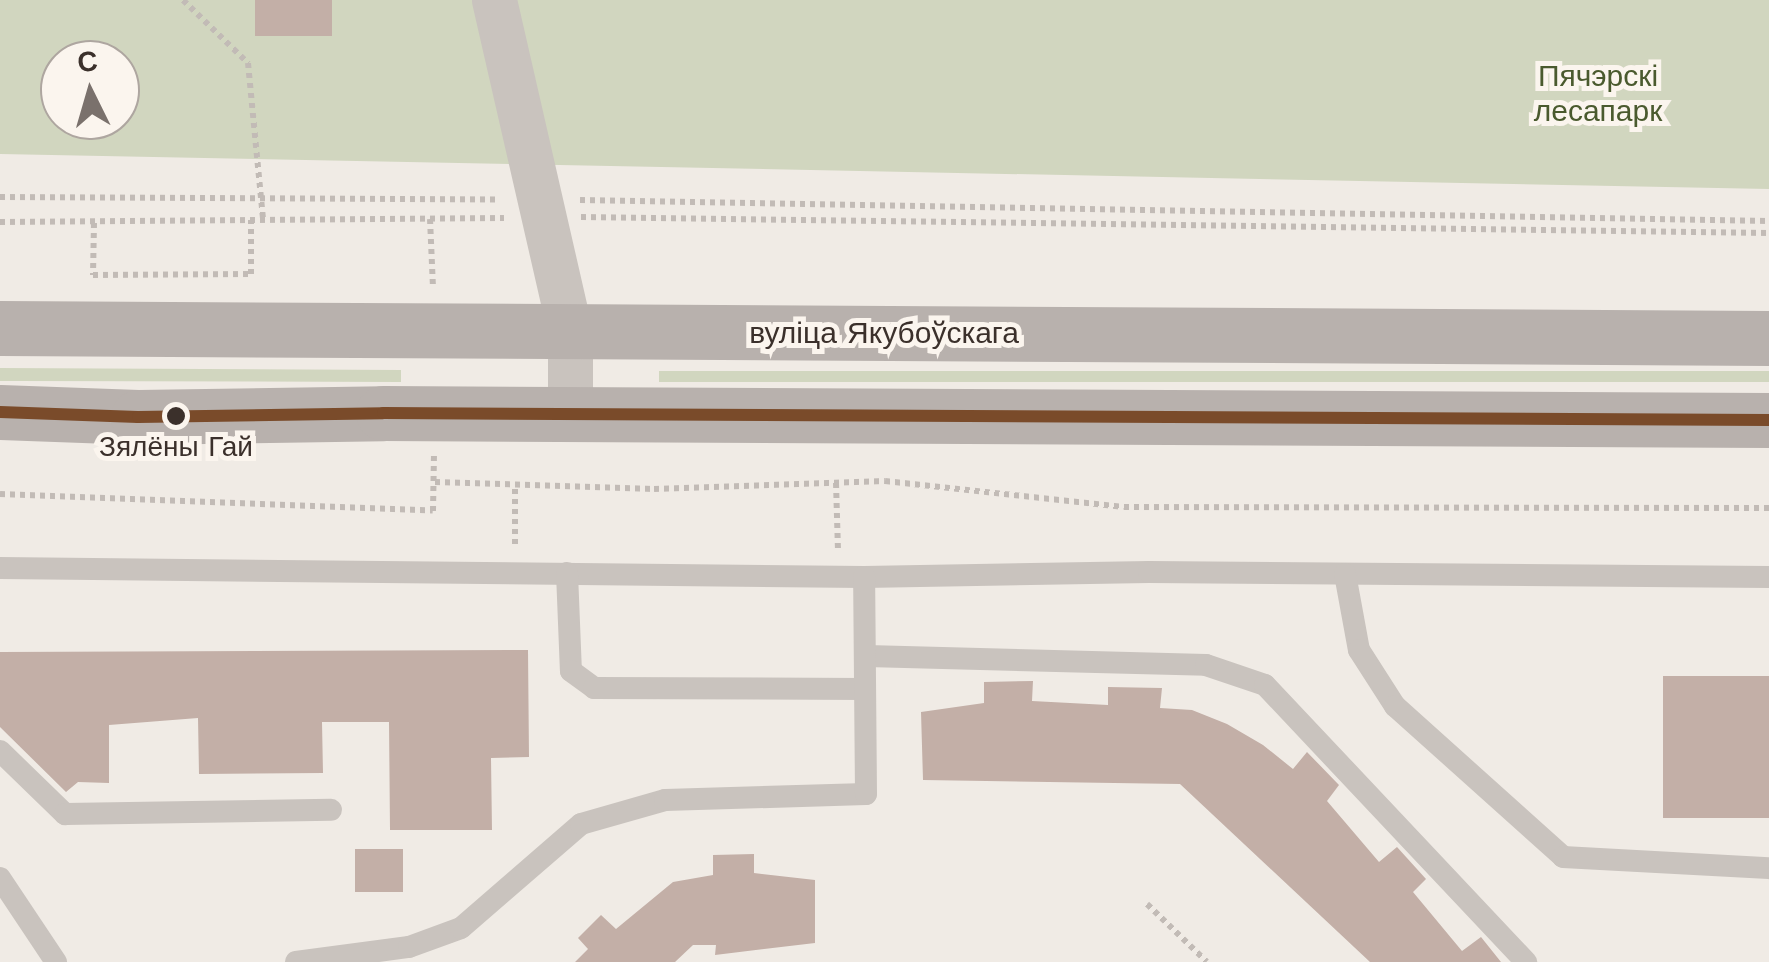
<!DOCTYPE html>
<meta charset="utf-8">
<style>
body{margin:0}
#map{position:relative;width:1769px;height:962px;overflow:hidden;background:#f0ebe5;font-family:"Work Sans",sans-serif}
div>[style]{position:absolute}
.green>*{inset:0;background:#d1d6bf;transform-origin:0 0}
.building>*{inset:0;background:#c3afa7;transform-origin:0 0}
.path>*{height:6px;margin-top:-3px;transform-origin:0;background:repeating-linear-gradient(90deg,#c2bbb6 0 5px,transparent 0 10px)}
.lane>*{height:22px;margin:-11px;padding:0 11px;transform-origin:11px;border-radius:11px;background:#c9c3be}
.street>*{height:45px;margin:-22.5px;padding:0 22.5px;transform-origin:22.5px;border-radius:22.5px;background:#c9c3be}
.primary>*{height:55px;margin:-27.5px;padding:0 27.5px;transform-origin:27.5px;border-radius:27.5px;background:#b8b1ad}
.bus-1>*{height:12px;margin:-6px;padding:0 6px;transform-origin:6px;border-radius:6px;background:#7a4b2a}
.dots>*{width:28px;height:28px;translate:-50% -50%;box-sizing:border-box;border:5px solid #fbf5ee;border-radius:50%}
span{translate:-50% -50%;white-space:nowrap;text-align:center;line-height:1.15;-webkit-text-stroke:10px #fbf5ee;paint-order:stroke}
.bus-label{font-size:28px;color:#3b302b}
.park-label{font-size:30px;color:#4a5a2e}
.street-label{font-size:30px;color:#3b302b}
.north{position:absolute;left:40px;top:40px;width:100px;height:100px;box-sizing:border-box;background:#fbf5ee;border:2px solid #aea6a0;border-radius:50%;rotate:355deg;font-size:28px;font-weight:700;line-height:40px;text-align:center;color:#3b302b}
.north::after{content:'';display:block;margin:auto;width:35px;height:45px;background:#7a716c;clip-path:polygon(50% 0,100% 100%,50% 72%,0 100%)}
</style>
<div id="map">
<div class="green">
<div style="clip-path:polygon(evenodd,0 0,1769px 0,1769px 189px,0 154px,0 0,60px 60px,120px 60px,120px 120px,60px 120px,60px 60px)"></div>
<div style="clip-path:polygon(0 368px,401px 370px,401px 382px,16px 381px,0 381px)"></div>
<div style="left:659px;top:371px;width:1110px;height:11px"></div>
</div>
<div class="building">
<div style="left:255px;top:0;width:77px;height:36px"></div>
<div style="clip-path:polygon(528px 650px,529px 757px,491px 758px,492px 830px,390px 830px,389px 722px,322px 722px,323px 773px,199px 774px,198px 718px,109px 725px,109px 783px,78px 782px,66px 792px,0 727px,0 652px)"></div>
<div style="left:1769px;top:676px;width:142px;height:106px;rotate:90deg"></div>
<div style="clip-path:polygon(1033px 681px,1032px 701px,1108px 705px,1108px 687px,1162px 688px,1160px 708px,1192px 710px,1227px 724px,1263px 745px,1293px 769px,1307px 752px,1339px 785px,1327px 801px,1379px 862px,1397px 847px,1426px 879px,1413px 892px,1462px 951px,1481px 937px,1501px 962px,1370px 962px,1180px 784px,923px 780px,921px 712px,984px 703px,984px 682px)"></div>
<div style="left:403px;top:849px;width:43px;height:48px;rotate:90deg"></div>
<div style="clip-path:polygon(754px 854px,754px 873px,815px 880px,815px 943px,715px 955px,716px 945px,693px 945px,675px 962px,575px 962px,588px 949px,578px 938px,601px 915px,616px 929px,673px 882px,713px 875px,713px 855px)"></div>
</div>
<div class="path">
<div style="left:183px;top:0;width:91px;rotate:44.1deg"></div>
<div style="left:248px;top:63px;width:158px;rotate:84.5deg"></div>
<div style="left:0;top:197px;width:498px;rotate:0.3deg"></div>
<div style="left:580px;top:200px;width:1189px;rotate:1.01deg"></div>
<div style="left:581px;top:217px;width:1188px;rotate:0.77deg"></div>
<div style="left:430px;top:219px;width:69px;rotate:87.5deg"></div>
<div style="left:0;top:222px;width:504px;rotate:-0.45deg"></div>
<div style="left:94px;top:223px;width:52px;rotate:91.1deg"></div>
<div style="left:93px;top:275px;width:158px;rotate:-0.4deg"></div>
<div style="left:251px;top:274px;width:54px;rotate:-90deg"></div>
<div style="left:435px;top:482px;width:219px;rotate:1.8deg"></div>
<div style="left:654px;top:489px;width:231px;rotate:-2deg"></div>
<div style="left:885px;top:481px;width:240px;rotate:6.2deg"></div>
<div style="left:1124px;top:507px;width:645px;rotate:0.09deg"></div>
<div style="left:836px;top:483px;width:68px;rotate:88.3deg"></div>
<div style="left:0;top:494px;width:433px;rotate:2.2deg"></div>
<div style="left:433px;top:511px;width:56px;rotate:-89deg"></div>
<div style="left:515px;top:544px;width:59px;rotate:-90deg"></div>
<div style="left:1147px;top:904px;width:83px;rotate:44deg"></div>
</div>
<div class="lane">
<div style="left:0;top:568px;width:864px;rotate:0.6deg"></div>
<div style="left:864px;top:577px;width:285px;rotate:-1deg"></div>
<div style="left:1149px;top:572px;width:620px;rotate:0.46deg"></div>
<div style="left:567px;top:573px;width:98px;rotate:87.7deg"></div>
<div style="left:571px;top:671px;width:29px;rotate:36deg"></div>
<div style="left:594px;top:688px;width:271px;rotate:0.2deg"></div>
<div style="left:1345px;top:574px;width:77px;rotate:79.6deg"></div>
<div style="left:1359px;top:650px;width:67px;rotate:57.3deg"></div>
<div style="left:1395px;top:706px;width:226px;rotate:41.9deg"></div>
<div style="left:1563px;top:857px;width:206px;rotate:3.1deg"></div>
<div style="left:867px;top:656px;width:339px;rotate:1.5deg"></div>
<div style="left:1206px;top:665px;width:62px;rotate:18.7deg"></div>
<div style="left:1265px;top:685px;width:381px;rotate:46.7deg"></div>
<div style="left:0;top:751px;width:91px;rotate:44.1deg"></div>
<div style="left:65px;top:814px;width:266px;rotate:-0.9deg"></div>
<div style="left:0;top:878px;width:101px;rotate:56.3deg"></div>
<div style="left:296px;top:962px;width:114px;rotate:-7.6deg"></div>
<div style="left:409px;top:947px;width:55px;rotate:-20.1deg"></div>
<div style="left:461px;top:928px;width:159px;rotate:-40.9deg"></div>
<div style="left:581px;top:824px;width:87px;rotate:-15.9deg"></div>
<div style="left:665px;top:800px;width:201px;rotate:-1.7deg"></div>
<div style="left:866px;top:794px;width:217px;rotate:-90.5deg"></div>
</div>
<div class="street">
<div style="left:494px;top:0;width:340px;rotate:77.1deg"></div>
<div style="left:570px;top:331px;width:85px;rotate:90deg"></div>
</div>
<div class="primary">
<div style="left:0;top:328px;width:1769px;rotate:0.32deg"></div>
<div style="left:0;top:412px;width:138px;rotate:2.1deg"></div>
<div style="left:138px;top:417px;width:245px;rotate:-0.9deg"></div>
<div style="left:383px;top:413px;width:1386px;rotate:0.29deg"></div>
</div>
<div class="bus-1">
<div style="left:0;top:412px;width:138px;rotate:2.1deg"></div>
<div style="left:138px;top:417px;width:245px;rotate:-0.9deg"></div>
<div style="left:383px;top:413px;width:1386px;rotate:0.29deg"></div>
</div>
<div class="dots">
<div style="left:176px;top:416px;background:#3b302b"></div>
</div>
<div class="bus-label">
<span style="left:176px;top:447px">Зялёны Гай</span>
</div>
<div class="park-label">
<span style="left:1598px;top:93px">Пячэрскі<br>лесапарк</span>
</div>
<div class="street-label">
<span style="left:884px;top:333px">вуліца Якубоўскага</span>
</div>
<div class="north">С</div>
</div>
